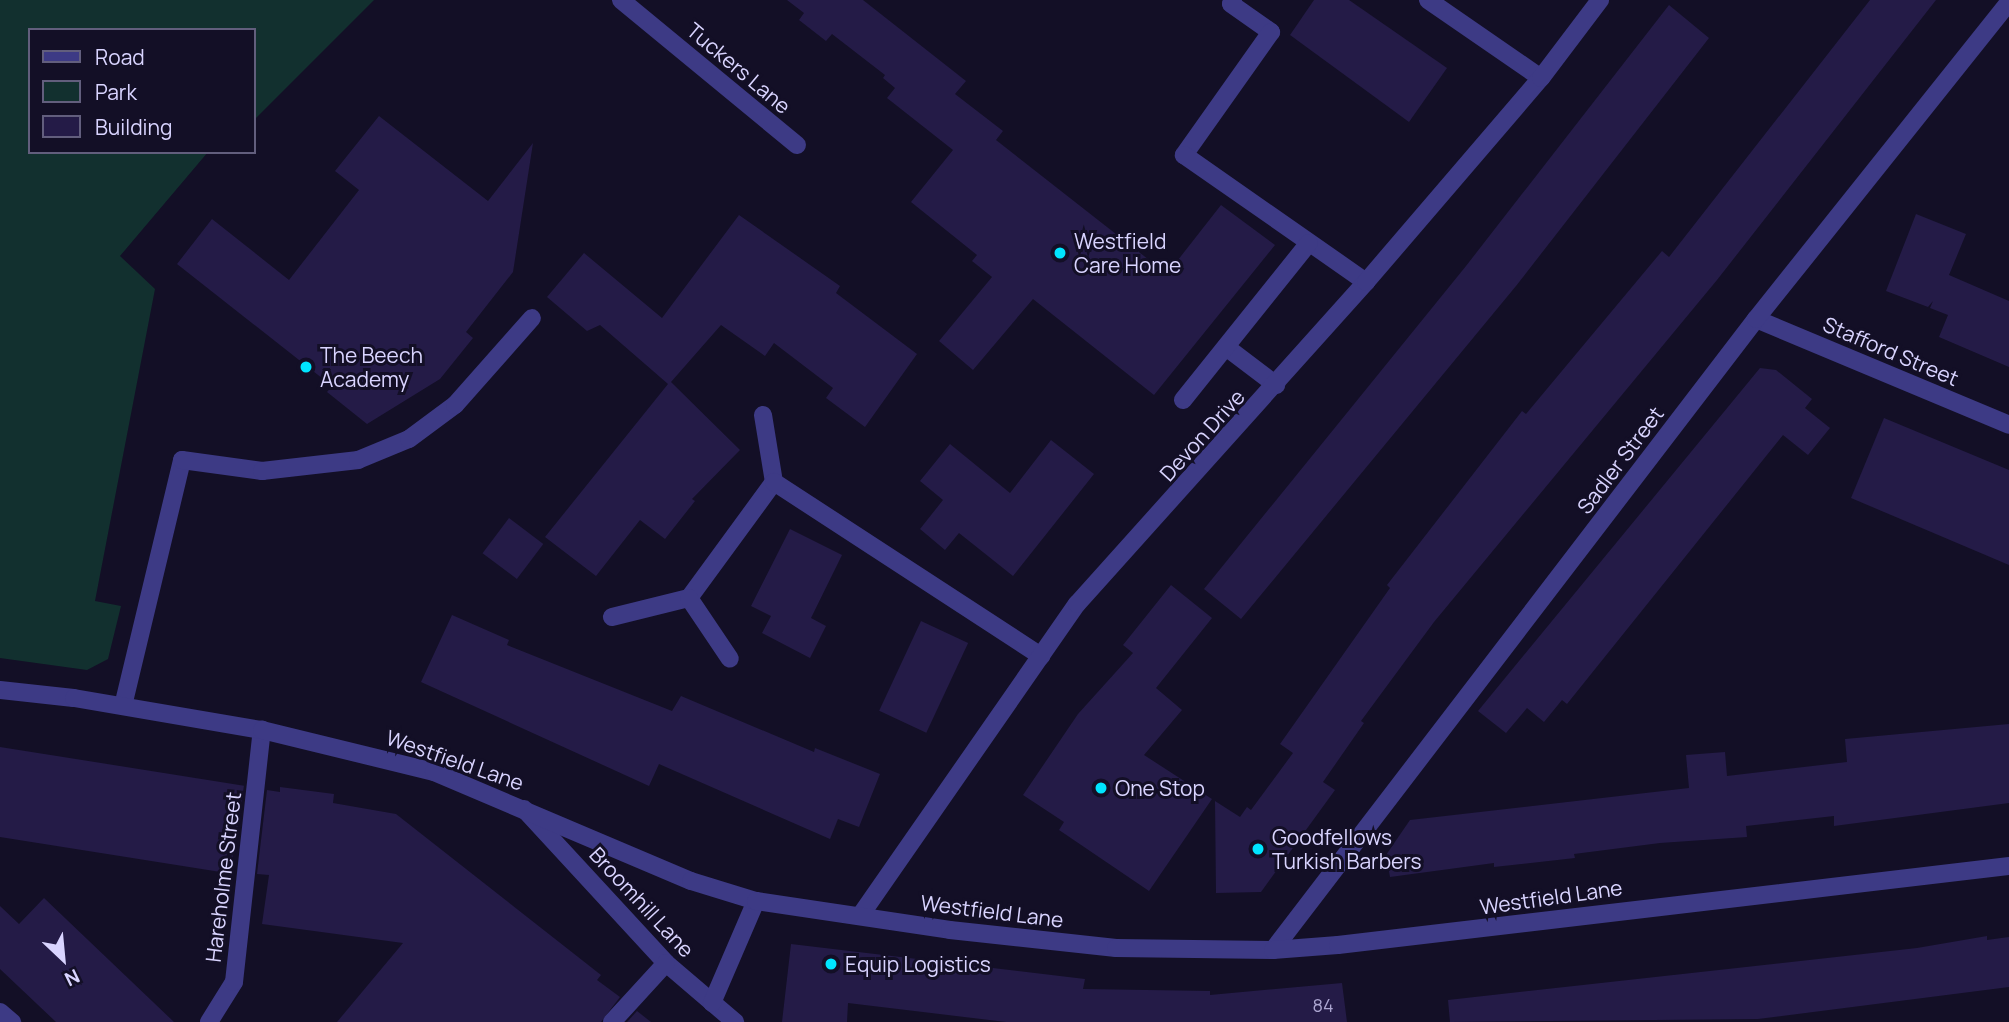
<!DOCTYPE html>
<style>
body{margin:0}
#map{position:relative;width:2009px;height:1022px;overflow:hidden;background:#130f26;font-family:Manrope,sans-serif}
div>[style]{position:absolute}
.green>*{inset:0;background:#12302f}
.building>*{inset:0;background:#241b47;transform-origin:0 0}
.service>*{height:18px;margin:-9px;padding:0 9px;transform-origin:9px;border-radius:9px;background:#3d3a85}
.minor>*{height:18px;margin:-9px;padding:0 9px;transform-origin:9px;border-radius:9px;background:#3d3a85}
.tertiary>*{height:18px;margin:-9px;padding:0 9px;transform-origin:9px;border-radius:9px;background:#3d3a85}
.dots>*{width:19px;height:19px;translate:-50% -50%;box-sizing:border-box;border:4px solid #130f26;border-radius:50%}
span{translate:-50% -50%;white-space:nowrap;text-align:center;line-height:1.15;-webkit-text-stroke:6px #130f26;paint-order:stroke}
.number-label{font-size:18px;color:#aca6d1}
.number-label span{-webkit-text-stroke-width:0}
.street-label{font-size:21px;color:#d9d4ff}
.poi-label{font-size:21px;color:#d9d4ff}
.left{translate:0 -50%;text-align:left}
.legend{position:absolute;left:28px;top:28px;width:228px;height:126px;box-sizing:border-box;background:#130f26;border:2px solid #625e7d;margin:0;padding:9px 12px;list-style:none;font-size:21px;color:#d9d4ff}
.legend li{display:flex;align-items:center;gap:14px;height:35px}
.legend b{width:35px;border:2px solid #625e7d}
.north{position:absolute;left:28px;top:924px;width:70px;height:70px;-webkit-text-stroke:5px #130f26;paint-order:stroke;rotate:154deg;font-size:19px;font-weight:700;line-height:28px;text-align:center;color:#d9d4ff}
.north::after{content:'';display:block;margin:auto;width:24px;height:32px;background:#d9d4ff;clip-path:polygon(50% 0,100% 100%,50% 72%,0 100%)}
</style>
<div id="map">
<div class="green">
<div style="clip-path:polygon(0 0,374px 0,254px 120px,254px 30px,30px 30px,30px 152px,208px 152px,120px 256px,155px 289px,95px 601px,121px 606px,108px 659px,87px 670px,0 658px)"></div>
</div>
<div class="building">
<div style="clip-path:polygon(787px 0,863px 0,966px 81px,955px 94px,1003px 131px,996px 140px,1167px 274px,1221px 205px,1275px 245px,1154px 395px,1033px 299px,973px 370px,939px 341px,992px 277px,972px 261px,977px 255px,911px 202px,953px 150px,887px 98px,895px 88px,883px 78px,885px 75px,832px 34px,826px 41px,799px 20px,804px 13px)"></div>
<div style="clip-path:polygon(1314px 0,1349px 0,1447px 68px,1409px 122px,1290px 35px)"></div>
<div style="clip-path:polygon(1870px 0,1936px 0,1717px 280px,1434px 622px,1361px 721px,1364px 723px,1323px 782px,1335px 790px,1261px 892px,1216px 893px,1215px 801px,1240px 817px,1247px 807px,1251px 810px,1293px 753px,1280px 744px,1390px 588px,1387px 585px,1522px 411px,1526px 414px,1662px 251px,1669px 257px)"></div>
<div style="clip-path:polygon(1669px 5px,1709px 38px,1516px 286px,1241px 619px,1204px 589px,1466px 266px)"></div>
<div style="clip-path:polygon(379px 116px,488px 201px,533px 143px,513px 272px,466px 332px,473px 338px,440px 379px,367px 424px,327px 392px,332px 386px,177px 264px,212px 219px,289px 280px,359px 190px,335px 171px)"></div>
<div style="clip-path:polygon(1916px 214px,1966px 234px,1949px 275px,2009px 301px,2009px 367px,1939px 337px,1948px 315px,1930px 308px,1933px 301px,1928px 307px,1886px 291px)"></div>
<div style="clip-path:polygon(739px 215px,840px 286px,836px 293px,917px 354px,865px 427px,826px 398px,833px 388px,774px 343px,765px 356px,721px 325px,671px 382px,740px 450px,692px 499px,695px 501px,665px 539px,640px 520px,596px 576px,545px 537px,668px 384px,600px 325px,587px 331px,547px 297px,584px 253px,662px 318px)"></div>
<div style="clip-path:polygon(1760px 368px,1776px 370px,1812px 399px,1805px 408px,1830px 428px,1808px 455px,1783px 435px,1567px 704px,1562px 700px,1544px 722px,1527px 708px,1506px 733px,1478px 711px)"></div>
<div style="clip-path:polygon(1884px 418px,2009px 470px,2009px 565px,1851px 498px)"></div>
<div style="clip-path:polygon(1051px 440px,1094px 474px,1013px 576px,959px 533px,945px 550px,920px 529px,943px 500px,920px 481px,950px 444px,1010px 493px)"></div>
<div style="left:509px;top:518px;width:43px;height:44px;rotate:37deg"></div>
<div style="clip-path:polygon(790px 529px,842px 555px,811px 618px,826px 626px,810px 658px,762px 633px,771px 616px,751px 606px)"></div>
<div style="clip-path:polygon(1171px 585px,1212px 618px,1156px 688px,1182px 710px,1144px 755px,1212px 799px,1149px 891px,1059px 830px,1064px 822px,1023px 795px,1078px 714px,1133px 653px,1123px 645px)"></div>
<div style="clip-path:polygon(452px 615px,509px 640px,507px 645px,672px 711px,681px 696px,814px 752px,815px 748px,880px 774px,859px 827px,838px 819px,830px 839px,659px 764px,649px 786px,421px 682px)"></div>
<div style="left:921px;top:621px;width:52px;height:99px;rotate:25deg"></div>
<div style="clip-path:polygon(2009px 724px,2009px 803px,1834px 826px,1834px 816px,1746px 826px,1747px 837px,1660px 843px,1574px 854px,1575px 858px,1494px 867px,1494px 863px,1390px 877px,1386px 855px,1410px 820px,1689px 788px,1686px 755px,1725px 752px,1727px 776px,1847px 762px,1845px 739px)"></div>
<div style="left:0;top:747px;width:247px;height:89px;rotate:9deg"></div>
<div style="clip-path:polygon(280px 787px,334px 794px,333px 803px,396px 814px,601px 975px,597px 980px,620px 997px,601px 1022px,337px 1022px,403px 943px,262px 924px,269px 875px,257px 874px,267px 790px,280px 792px)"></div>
<div style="clip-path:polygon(44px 898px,174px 1022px,56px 1022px,0 969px,0 906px,19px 924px)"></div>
<div style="clip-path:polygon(1987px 936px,1987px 940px,2009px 937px,2009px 987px,1758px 1019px,1450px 1022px,1448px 1000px,1917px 948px)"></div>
<div style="clip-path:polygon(791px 944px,1085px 979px,1083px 989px,1210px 991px,1210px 995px,1342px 983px,1347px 1022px,1006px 1022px,848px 1003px,847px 1022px,782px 1022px)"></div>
<div style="clip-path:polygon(637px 1011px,651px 1022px,627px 1022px)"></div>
</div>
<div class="service">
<div style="left:1233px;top:0;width:4px;rotate:117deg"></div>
<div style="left:1231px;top:4px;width:49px;rotate:35deg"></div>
<div style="left:1271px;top:32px;width:151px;rotate:125.3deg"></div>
<div style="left:1184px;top:155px;width:222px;rotate:34.9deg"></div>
<div style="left:1226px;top:347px;width:63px;rotate:37.2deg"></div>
<div style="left:1183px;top:400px;width:201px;rotate:-51.3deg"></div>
<div style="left:123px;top:706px;width:253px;rotate:-76.5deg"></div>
<div style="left:182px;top:460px;width:81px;rotate:7.8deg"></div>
<div style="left:262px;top:471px;width:97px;rotate:-6.5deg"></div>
<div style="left:358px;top:460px;width:55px;rotate:-22.4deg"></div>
<div style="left:409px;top:439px;width:57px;rotate:-36.5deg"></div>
<div style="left:455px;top:405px;width:116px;rotate:-48.5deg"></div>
</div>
<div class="minor">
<div style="left:621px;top:0;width:228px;rotate:39.5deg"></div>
<div style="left:1428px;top:0;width:137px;rotate:34.6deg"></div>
<div style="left:1756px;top:319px;width:274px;rotate:22.7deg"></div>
<div style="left:763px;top:415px;width:68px;rotate:80.7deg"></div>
<div style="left:689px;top:598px;width:144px;rotate:-53.8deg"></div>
<div style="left:774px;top:482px;width:319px;rotate:33.1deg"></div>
<div style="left:612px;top:617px;width:79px;rotate:-13.9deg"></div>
<div style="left:689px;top:598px;width:73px;rotate:56.1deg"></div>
<div style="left:524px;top:809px;width:209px;rotate:47.3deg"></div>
<div style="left:666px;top:963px;width:91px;rotate:40.5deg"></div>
<div style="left:860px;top:916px;width:380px;rotate:-55.2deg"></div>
<div style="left:1077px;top:604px;width:433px;rotate:-48.1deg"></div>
<div style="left:1366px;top:282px;width:269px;rotate:-49.4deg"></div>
<div style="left:1541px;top:78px;width:98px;rotate:-52.9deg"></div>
<div style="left:1273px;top:950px;width:795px;rotate:-52.57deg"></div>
<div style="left:1756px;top:319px;width:406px;rotate:-51.4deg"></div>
<div style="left:712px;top:1003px;width:111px;rotate:-66.7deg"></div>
<div style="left:0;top:1012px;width:16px;rotate:40deg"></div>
<div style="left:209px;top:1022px;width:47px;rotate:-58deg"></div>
<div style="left:234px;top:982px;width:254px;rotate:-83.7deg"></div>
<div style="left:612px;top:1022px;width:80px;rotate:-47.5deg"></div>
</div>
<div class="tertiary">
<div style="left:0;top:690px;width:74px;rotate:6.2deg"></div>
<div style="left:74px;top:698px;width:191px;rotate:9.7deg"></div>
<div style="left:262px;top:730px;width:177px;rotate:13.7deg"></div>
<div style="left:434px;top:772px;width:279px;rotate:23deg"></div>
<div style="left:691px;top:881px;width:68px;rotate:17.1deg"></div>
<div style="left:756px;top:901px;width:196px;rotate:8.5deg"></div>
<div style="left:950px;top:930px;width:167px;rotate:6.2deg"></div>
<div style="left:1116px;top:948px;width:157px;rotate:0.7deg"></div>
<div style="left:1273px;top:950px;width:65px;rotate:-4.4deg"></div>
<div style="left:1338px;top:945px;width:676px;rotate:-6.71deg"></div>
</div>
<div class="dots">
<div style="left:1060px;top:253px;background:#00e5ff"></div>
<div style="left:306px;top:367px;background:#00e5ff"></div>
<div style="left:1101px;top:788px;background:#00e5ff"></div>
<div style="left:1258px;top:849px;background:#00e5ff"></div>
<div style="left:831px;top:964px;background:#00e5ff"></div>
</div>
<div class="number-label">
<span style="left:1323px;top:1005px">84</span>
</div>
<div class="street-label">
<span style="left:739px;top:68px;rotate:40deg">Tuckers Lane</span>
<span style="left:1891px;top:351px;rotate:23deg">Stafford Street</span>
<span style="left:1202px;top:435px;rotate:-48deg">Devon Drive</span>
<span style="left:1620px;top:460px;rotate:-53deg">Sadler Street</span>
<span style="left:455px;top:760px;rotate:19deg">Westfield Lane</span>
<span style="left:223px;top:877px;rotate:-83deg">Hareholme Street</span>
<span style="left:1551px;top:897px;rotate:-8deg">Westfield Lane</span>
<span style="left:642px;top:902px;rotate:47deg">Broomhill Lane</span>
<span style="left:992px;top:911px;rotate:7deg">Westfield Lane</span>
</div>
<div class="poi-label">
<span class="left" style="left:1074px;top:253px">Westfield<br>Care Home</span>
<span class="left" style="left:320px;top:367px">The Beech<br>Academy</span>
<span class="left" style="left:1115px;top:788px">One Stop</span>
<span class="left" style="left:1272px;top:849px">Goodfellows<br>Turkish Barbers</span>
<span class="left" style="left:845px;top:964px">Equip Logistics</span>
</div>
<ul class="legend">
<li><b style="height:9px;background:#3d3a85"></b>Road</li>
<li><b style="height:19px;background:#12302f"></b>Park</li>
<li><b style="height:19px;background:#241b47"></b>Building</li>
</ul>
<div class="north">N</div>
</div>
